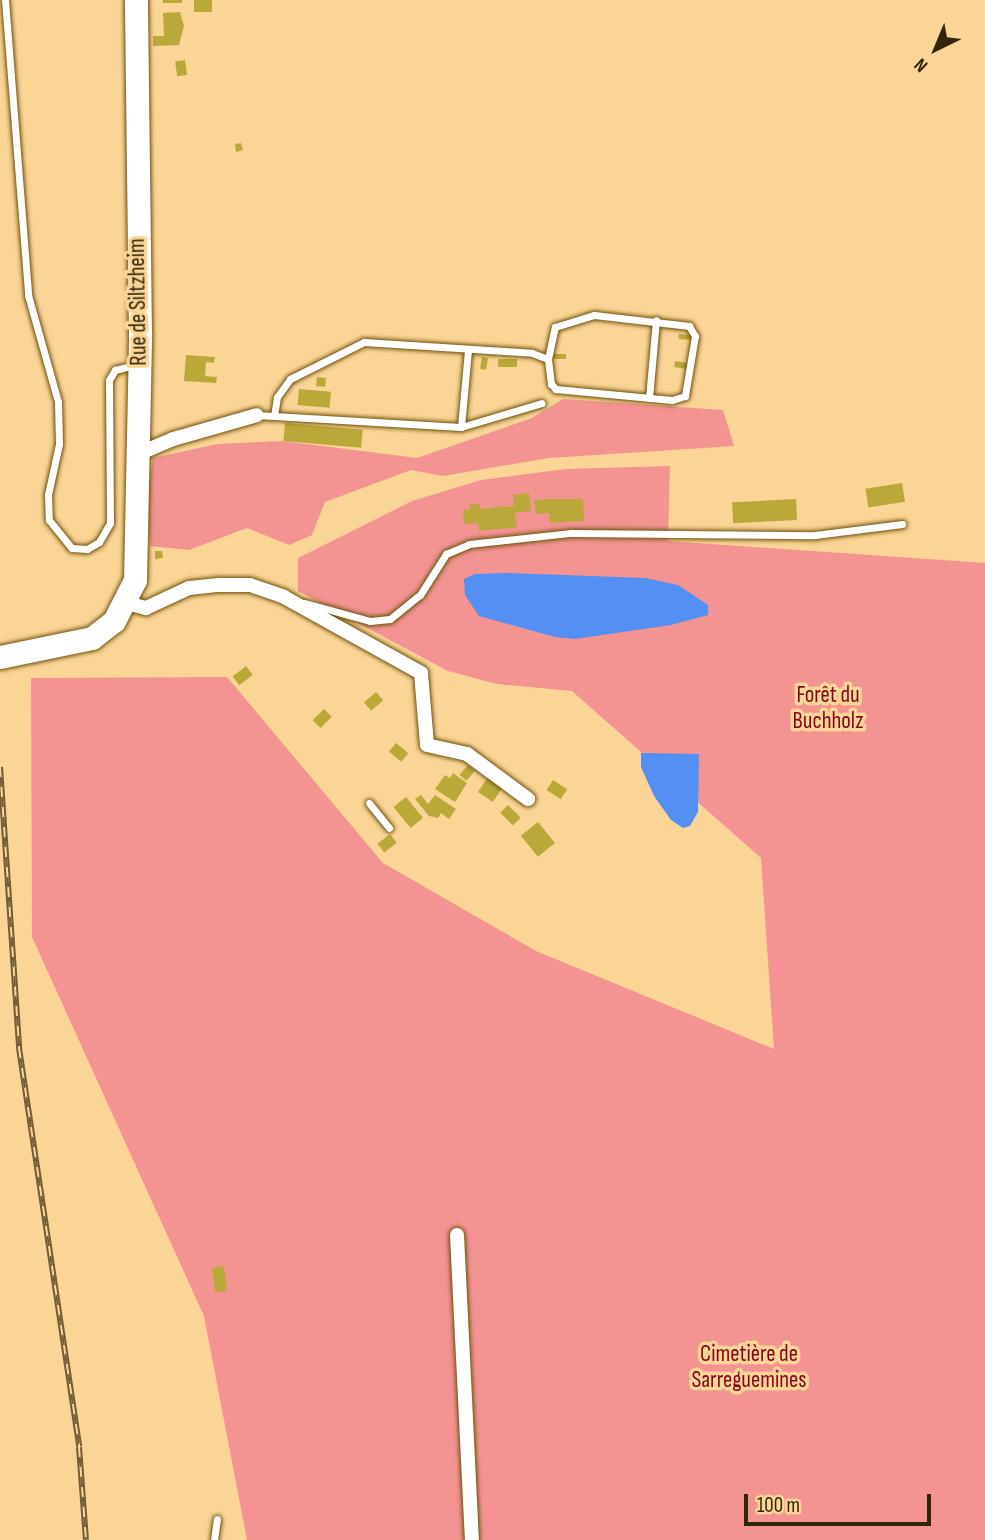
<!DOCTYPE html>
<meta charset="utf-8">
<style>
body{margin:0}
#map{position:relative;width:985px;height:1540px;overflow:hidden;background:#fad596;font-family:"Sofia Sans Condensed",sans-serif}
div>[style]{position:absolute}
.green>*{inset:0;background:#f39392}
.water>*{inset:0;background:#548ff4}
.building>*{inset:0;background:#baa939;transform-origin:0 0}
.roads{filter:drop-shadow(0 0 2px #705008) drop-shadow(0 0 2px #705008)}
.service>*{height:7px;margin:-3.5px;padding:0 3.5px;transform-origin:3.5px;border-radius:3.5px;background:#fff}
.minor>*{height:14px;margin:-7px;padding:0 7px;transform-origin:7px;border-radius:7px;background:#fff}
.primary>*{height:23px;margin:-11.5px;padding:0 11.5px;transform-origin:11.5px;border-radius:11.5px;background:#fff}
.rail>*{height:6px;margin-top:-3px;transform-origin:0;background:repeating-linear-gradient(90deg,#fad596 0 10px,#725d37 0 20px);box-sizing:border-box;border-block:2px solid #725d37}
span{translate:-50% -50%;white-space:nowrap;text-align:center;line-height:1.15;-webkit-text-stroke:7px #fad596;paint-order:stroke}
.street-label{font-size:23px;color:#33250b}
.park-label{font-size:23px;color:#84031e}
.north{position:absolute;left:901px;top:14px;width:70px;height:70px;-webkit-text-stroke:5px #fad596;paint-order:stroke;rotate:223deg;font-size:19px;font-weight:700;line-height:28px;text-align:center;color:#33250b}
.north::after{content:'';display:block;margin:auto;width:24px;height:32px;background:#33250b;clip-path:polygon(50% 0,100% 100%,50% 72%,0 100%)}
.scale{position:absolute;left:744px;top:1494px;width:187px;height:32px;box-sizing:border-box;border:4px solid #33250b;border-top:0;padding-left:9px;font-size:21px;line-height:24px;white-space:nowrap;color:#33250b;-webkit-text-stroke:5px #fad596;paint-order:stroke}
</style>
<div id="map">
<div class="green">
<div style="clip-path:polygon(563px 399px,723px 410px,734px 446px,549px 458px,443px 476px,411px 470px,325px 502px,312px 535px,289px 545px,247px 528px,189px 550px,150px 546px,147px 492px,153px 458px,217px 444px,283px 441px,417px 458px,532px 418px)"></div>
<div style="clip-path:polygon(670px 466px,668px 541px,985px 563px,985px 1540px,247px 1540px,204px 1316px,32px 937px,31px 678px,227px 677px,383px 863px,536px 951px,774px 1049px,761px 858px,572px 691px,497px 684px,448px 671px,298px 591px,298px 558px,412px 501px,481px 480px,566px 469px)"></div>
</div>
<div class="water">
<div style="clip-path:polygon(508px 573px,645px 578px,678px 585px,708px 605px,708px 615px,671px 625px,575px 639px,555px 637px,479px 616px,465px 595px,464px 579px,475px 574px)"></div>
<div style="clip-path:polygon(641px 753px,699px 754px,698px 812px,690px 826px,683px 828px,671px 820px,654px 796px,641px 767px)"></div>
</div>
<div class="building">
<div style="left:163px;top:0;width:19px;height:3px"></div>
<div style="left:194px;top:0;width:18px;height:12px"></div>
<div style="clip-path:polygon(180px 12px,184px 26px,179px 45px,153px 46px,153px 36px,164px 36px,163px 13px)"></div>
<div style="left:185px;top:60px;width:15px;height:10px;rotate:82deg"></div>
<div style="clip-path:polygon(241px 143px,243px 150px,236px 152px,235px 144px)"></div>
<div style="left:679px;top:334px;width:12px;height:5px;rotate:5deg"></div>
<div style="left:553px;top:354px;width:13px;height:5px"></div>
<div style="clip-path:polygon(186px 355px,215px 357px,214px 363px,206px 362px,205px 376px,217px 377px,216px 383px,184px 381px)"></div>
<div style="left:482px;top:357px;width:6px;height:12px;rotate:9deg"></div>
<div style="left:498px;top:359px;width:19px;height:8px"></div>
<div style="left:675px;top:361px;width:13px;height:6px;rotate:9deg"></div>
<div style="left:317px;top:377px;width:9px;height:9px;rotate:6deg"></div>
<div style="left:299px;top:389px;width:32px;height:16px;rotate:5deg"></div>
<div style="left:285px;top:423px;width:78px;height:18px;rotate:5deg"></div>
<div style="left:902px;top:483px;width:19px;height:37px;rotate:81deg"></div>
<div style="clip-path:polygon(529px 493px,531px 511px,515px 513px,517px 527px,479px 531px,478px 523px,464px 524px,463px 510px,470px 510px,470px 504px,479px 504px,480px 509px,514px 506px,513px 495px)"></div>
<div style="clip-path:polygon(548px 499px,583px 499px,584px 521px,550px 523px,549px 513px,536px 514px,534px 500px)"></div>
<div style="left:796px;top:499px;width:21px;height:64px;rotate:87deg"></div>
<div style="clip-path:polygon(155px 551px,162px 551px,163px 558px,155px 559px)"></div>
<div style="left:246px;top:666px;width:11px;height:17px;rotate:52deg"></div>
<div style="left:376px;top:692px;width:11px;height:16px;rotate:49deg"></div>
<div style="left:324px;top:709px;width:11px;height:16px;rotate:45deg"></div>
<div style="left:396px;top:743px;width:16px;height:11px;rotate:40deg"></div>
<div style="left:468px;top:765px;width:9px;height:13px;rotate:41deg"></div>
<div style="clip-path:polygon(453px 773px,467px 783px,455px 802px,435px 789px,445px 775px,450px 778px)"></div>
<div style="left:488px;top:777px;width:18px;height:18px;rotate:34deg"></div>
<div style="left:553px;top:780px;width:17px;height:12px;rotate:33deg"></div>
<div style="clip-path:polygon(421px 795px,428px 804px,435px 795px,456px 809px,449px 819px,441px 813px,438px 818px,429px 816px,415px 799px)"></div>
<div style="left:406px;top:797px;width:27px;height:16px;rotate:51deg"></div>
<div style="left:508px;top:805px;width:18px;height:11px;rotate:45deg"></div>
<div style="left:538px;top:822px;width:27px;height:22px;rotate:51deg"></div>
<div style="left:390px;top:834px;width:11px;height:16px;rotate:52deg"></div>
<div style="left:224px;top:1266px;width:25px;height:12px;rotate:83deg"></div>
</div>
<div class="roads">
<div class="service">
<div style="left:5px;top:0;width:296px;rotate:85.5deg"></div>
<div style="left:28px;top:295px;width:111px;rotate:74.3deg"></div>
<div style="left:58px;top:402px;width:42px;rotate:88.6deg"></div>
<div style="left:59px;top:444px;width:52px;rotate:102.2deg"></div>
<div style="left:48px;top:495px;width:25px;rotate:88deg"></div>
<div style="left:49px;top:520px;width:36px;rotate:51deg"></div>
<div style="left:72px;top:548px;width:15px;rotate:4deg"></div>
<div style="left:87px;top:549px;width:14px;rotate:-30deg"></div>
<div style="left:99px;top:542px;width:22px;rotate:-60deg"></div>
<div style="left:110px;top:523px;width:143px;rotate:-90.4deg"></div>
<div style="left:109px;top:380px;width:12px;rotate:-59deg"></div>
<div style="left:115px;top:370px;width:21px;rotate:-14deg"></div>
<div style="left:594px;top:315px;width:96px;rotate:6.6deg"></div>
<div style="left:689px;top:326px;width:12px;rotate:59deg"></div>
<div style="left:695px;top:336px;width:61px;rotate:99.5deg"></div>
<div style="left:685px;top:396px;width:14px;rotate:163deg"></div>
<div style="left:672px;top:400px;width:117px;rotate:-174.6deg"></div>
<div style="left:556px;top:389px;width:7px;rotate:-135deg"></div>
<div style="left:551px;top:384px;width:25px;rotate:-97deg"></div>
<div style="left:548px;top:359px;width:33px;rotate:-78deg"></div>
<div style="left:555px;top:327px;width:41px;rotate:-17.1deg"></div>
<div style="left:649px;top:398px;width:78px;rotate:-84.9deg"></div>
<div style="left:257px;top:415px;width:204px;rotate:3.4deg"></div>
<div style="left:461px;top:427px;width:84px;rotate:-16.5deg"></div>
<div style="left:274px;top:416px;width:19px;rotate:-81deg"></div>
<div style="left:277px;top:397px;width:22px;rotate:-54deg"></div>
<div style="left:290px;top:379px;width:83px;rotate:-26.6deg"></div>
<div style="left:364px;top:342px;width:168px;rotate:3.7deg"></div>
<div style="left:532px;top:353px;width:17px;rotate:21deg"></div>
<div style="left:461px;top:427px;width:77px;rotate:-84.8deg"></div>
<div style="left:305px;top:603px;width:67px;rotate:15.5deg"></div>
<div style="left:370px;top:621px;width:20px;rotate:-6deg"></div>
<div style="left:390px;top:619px;width:38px;rotate:-39deg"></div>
<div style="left:420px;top:595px;width:49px;rotate:-57.6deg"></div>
<div style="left:446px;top:554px;width:25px;rotate:-23deg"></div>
<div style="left:469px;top:544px;width:103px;rotate:-6.2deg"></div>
<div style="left:571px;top:533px;width:244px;rotate:0.5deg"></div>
<div style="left:815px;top:535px;width:88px;rotate:-7.2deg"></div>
<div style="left:369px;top:803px;width:32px;rotate:51deg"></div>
<div style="left:214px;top:1540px;width:21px;rotate:-82deg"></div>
</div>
<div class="minor">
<div style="left:138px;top:454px;width:38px;rotate:-23deg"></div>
<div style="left:173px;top:439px;width:87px;rotate:-15.9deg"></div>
<div style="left:127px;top:603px;width:20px;rotate:15deg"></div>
<div style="left:146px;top:608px;width:47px;rotate:-24.9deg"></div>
<div style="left:189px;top:588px;width:30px;rotate:-6deg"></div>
<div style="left:219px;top:585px;width:31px"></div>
<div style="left:250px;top:585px;width:36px;rotate:19deg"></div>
<div style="left:284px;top:597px;width:157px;rotate:29deg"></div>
<div style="left:421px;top:673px;width:72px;rotate:85.2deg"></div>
<div style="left:427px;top:745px;width:41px;rotate:12.7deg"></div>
<div style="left:467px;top:754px;width:76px;rotate:36.4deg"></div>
<div style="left:457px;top:1235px;width:305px;rotate:87.2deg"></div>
</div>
<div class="primary">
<div style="left:0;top:657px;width:94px;rotate:-11.7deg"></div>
<div style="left:92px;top:638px;width:28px;rotate:-38deg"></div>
<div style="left:114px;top:621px;width:46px;rotate:-62.9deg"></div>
<div style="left:135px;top:580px;width:247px;rotate:-88.8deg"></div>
<div style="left:140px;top:333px;width:333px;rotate:-90.7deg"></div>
</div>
</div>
<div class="rail">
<div style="left:0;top:767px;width:282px;rotate:86.1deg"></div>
<div style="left:19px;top:1048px;width:403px;rotate:81.4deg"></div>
<div style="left:79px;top:1447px;width:93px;rotate:85.7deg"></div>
</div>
<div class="street-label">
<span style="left:138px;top:302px;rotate:-91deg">Rue de Siltzheim</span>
</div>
<div class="park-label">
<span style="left:828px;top:708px">Forêt du<br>Buchholz</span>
<span style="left:749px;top:1367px">Cimetière de<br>Sarreguemines</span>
</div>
<div class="north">N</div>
<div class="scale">100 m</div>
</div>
